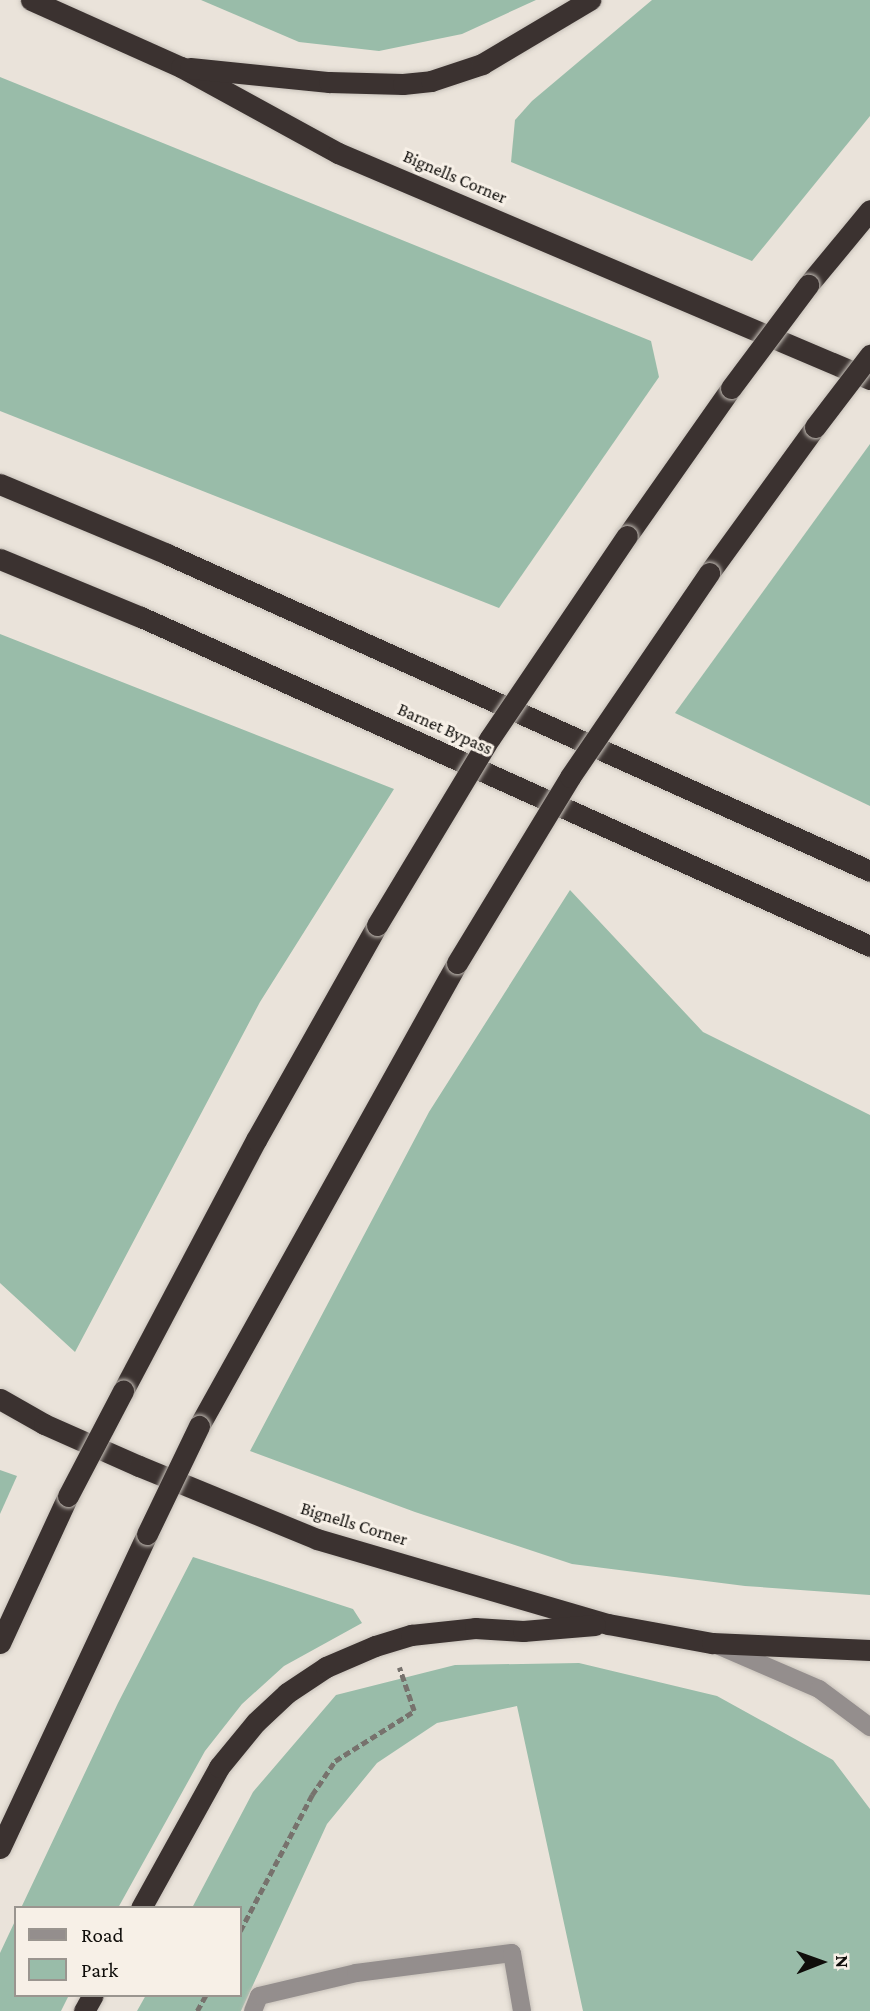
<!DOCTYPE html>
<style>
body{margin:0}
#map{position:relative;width:870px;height:2011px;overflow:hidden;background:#eae3da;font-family:"Crimson Pro",serif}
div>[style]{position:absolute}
.green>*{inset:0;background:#99bca9}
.path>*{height:4.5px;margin-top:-2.25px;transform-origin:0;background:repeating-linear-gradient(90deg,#77726d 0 7px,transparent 0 10.5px)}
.roads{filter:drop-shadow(0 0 2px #c7c1b9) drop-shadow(0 0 2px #c7c1b9)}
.minor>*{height:18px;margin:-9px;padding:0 9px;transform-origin:9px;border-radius:9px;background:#948e8d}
.highway>*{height:21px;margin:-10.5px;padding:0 10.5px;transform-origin:10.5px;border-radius:10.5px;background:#3b3230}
.bridges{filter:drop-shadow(0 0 2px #c7c1b9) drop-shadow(0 0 2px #c7c1b9)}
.highway-bridge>*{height:21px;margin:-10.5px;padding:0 10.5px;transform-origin:10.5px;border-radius:10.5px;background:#3b3230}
span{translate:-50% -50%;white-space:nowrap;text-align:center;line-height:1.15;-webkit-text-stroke:6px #f7f0e7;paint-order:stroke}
.street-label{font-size:18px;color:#0f0d0a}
.legend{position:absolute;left:14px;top:1906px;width:228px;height:91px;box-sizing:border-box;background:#f7f0e7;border:2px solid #9a958f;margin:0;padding:9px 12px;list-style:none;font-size:21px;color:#0f0d0a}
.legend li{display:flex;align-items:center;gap:14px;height:35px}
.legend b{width:35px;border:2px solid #9a958f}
.north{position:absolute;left:786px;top:1927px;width:70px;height:70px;-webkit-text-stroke:5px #f7f0e7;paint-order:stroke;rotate:89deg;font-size:19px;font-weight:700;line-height:28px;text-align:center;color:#0f0d0a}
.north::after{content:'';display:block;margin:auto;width:24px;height:32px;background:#0f0d0a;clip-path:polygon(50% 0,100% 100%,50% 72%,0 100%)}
</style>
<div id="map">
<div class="green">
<div style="clip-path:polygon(201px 0,536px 0,462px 34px,379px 51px,299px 42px)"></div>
<div style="clip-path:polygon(652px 0,870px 0,870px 116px,752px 261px,511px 162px,515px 120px,532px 101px)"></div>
<div style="clip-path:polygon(0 77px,651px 341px,659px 377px,499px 608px,0 411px)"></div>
<div style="clip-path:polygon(870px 444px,870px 806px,675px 713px)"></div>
<div style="clip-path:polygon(0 634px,394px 789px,260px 1002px,75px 1352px,0 1283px)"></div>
<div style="clip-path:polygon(570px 890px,703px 1032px,870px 1115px,870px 1595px,745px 1586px,572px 1564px,415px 1512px,250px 1451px,429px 1112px)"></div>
<div style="clip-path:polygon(0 1470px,17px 1476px,0 1514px)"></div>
<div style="clip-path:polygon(193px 1557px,353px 1609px,362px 1623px,284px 1666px,242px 1704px,205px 1751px,118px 1908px,21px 1908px,118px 1703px)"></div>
<div style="clip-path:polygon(579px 1663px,717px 1696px,833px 1760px,870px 1809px,870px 2011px,583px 2011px,517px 1706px,437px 1723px,377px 1763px,327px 1824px,241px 2011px,137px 2011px,146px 1995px,240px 1995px,240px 1908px,192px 1908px,253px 1792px,336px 1695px,455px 1665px)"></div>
<div style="clip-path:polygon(16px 1919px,16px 1995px,69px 1995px,61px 2011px,0 2011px,0 1953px)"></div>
</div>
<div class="path">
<div style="left:240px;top:1931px;width:154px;rotate:-62.1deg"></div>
<div style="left:312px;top:1795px;width:41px;rotate:-55.9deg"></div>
<div style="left:335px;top:1761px;width:93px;rotate:-32.3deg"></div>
<div style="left:414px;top:1711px;width:46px;rotate:-108.8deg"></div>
<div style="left:197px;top:2011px;width:18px;rotate:-61deg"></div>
</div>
<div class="roads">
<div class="minor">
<div style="left:717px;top:1645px;width:111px;rotate:23.3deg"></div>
<div style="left:819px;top:1689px;width:64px;rotate:36.7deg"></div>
<div style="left:253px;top:2011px;width:16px;rotate:-68deg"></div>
<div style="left:259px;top:1996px;width:100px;rotate:-13.3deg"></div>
<div style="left:356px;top:1973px;width:157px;rotate:-7.3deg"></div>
<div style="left:512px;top:1953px;width:59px;rotate:80.2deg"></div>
</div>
<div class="highway">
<div style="left:31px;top:0;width:164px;rotate:24.1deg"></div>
<div style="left:181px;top:67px;width:179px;rotate:28.7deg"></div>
<div style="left:338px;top:153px;width:578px;rotate:23.02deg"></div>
<div style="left:190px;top:68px;width:140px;rotate:5.8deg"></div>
<div style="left:329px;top:82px;width:74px;rotate:1.5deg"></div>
<div style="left:403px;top:84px;width:28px;rotate:-6deg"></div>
<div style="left:431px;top:81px;width:54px;rotate:-18.4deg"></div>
<div style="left:482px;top:64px;width:126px;rotate:-30.7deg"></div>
<div style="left:808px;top:285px;width:97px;rotate:-50.4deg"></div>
<div style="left:0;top:484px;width:181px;rotate:22.7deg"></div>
<div style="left:167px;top:554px;width:771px;rotate:24.27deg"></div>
<div style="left:627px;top:536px;width:181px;rotate:-54.9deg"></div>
<div style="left:0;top:559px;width:152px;rotate:22.4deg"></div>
<div style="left:141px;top:617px;width:800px;rotate:24.29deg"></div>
<div style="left:709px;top:573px;width:180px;rotate:-54deg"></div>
<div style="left:123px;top:1391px;width:284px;rotate:-62.1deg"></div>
<div style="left:256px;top:1140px;width:247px;rotate:-60.6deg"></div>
<div style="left:0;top:1399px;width:51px;rotate:29.6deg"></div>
<div style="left:44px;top:1424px;width:104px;rotate:23.9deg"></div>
<div style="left:139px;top:1466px;width:192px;rotate:22.3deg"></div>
<div style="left:317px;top:1539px;width:303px;rotate:16.3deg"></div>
<div style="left:608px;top:1624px;width:106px;rotate:10.4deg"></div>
<div style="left:712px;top:1643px;width:158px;rotate:2.5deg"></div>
<div style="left:199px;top:1426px;width:530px;rotate:-60.87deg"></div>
<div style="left:0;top:1643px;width:162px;rotate:-65.2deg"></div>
<div style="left:0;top:1848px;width:347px;rotate:-64.9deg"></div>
<div style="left:141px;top:1908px;width:161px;rotate:-61deg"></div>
<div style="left:219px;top:1767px;width:58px;rotate:-50.6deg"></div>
<div style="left:256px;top:1722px;width:42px;rotate:-43.1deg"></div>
<div style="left:287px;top:1693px;width:47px;rotate:-33.7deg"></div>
<div style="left:326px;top:1667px;width:53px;rotate:-23.2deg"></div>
<div style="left:375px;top:1646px;width:38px;rotate:-17deg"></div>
<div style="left:411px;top:1635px;width:64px;rotate:-6.2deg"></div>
<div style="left:475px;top:1628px;width:48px;rotate:3.6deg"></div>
<div style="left:523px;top:1631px;width:72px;rotate:-4.8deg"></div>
<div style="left:84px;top:2011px;width:18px;rotate:-61deg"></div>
</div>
</div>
<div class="bridges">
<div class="highway-bridge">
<div style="left:731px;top:388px;width:129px;rotate:-53.2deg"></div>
<div style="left:815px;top:427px;width:91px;rotate:-52.6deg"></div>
<div style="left:377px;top:925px;width:218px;rotate:-58.9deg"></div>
<div style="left:490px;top:738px;width:244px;rotate:-55.9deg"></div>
<div style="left:457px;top:963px;width:218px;rotate:-58.7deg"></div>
<div style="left:570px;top:777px;width:247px;rotate:-55.7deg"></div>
<div style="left:68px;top:1496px;width:119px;rotate:-62.4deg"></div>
<div style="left:147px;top:1534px;width:120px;rotate:-64.3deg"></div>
</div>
</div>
<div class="street-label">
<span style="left:455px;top:177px;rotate:23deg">Bignells Corner</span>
<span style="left:445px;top:729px;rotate:24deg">Barnet Bypass</span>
<span style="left:354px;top:1524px;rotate:17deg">Bignells Corner</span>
</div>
<ul class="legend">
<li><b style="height:9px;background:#948e8d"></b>Road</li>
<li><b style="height:19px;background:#99bca9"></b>Park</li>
</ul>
<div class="north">N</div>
</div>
